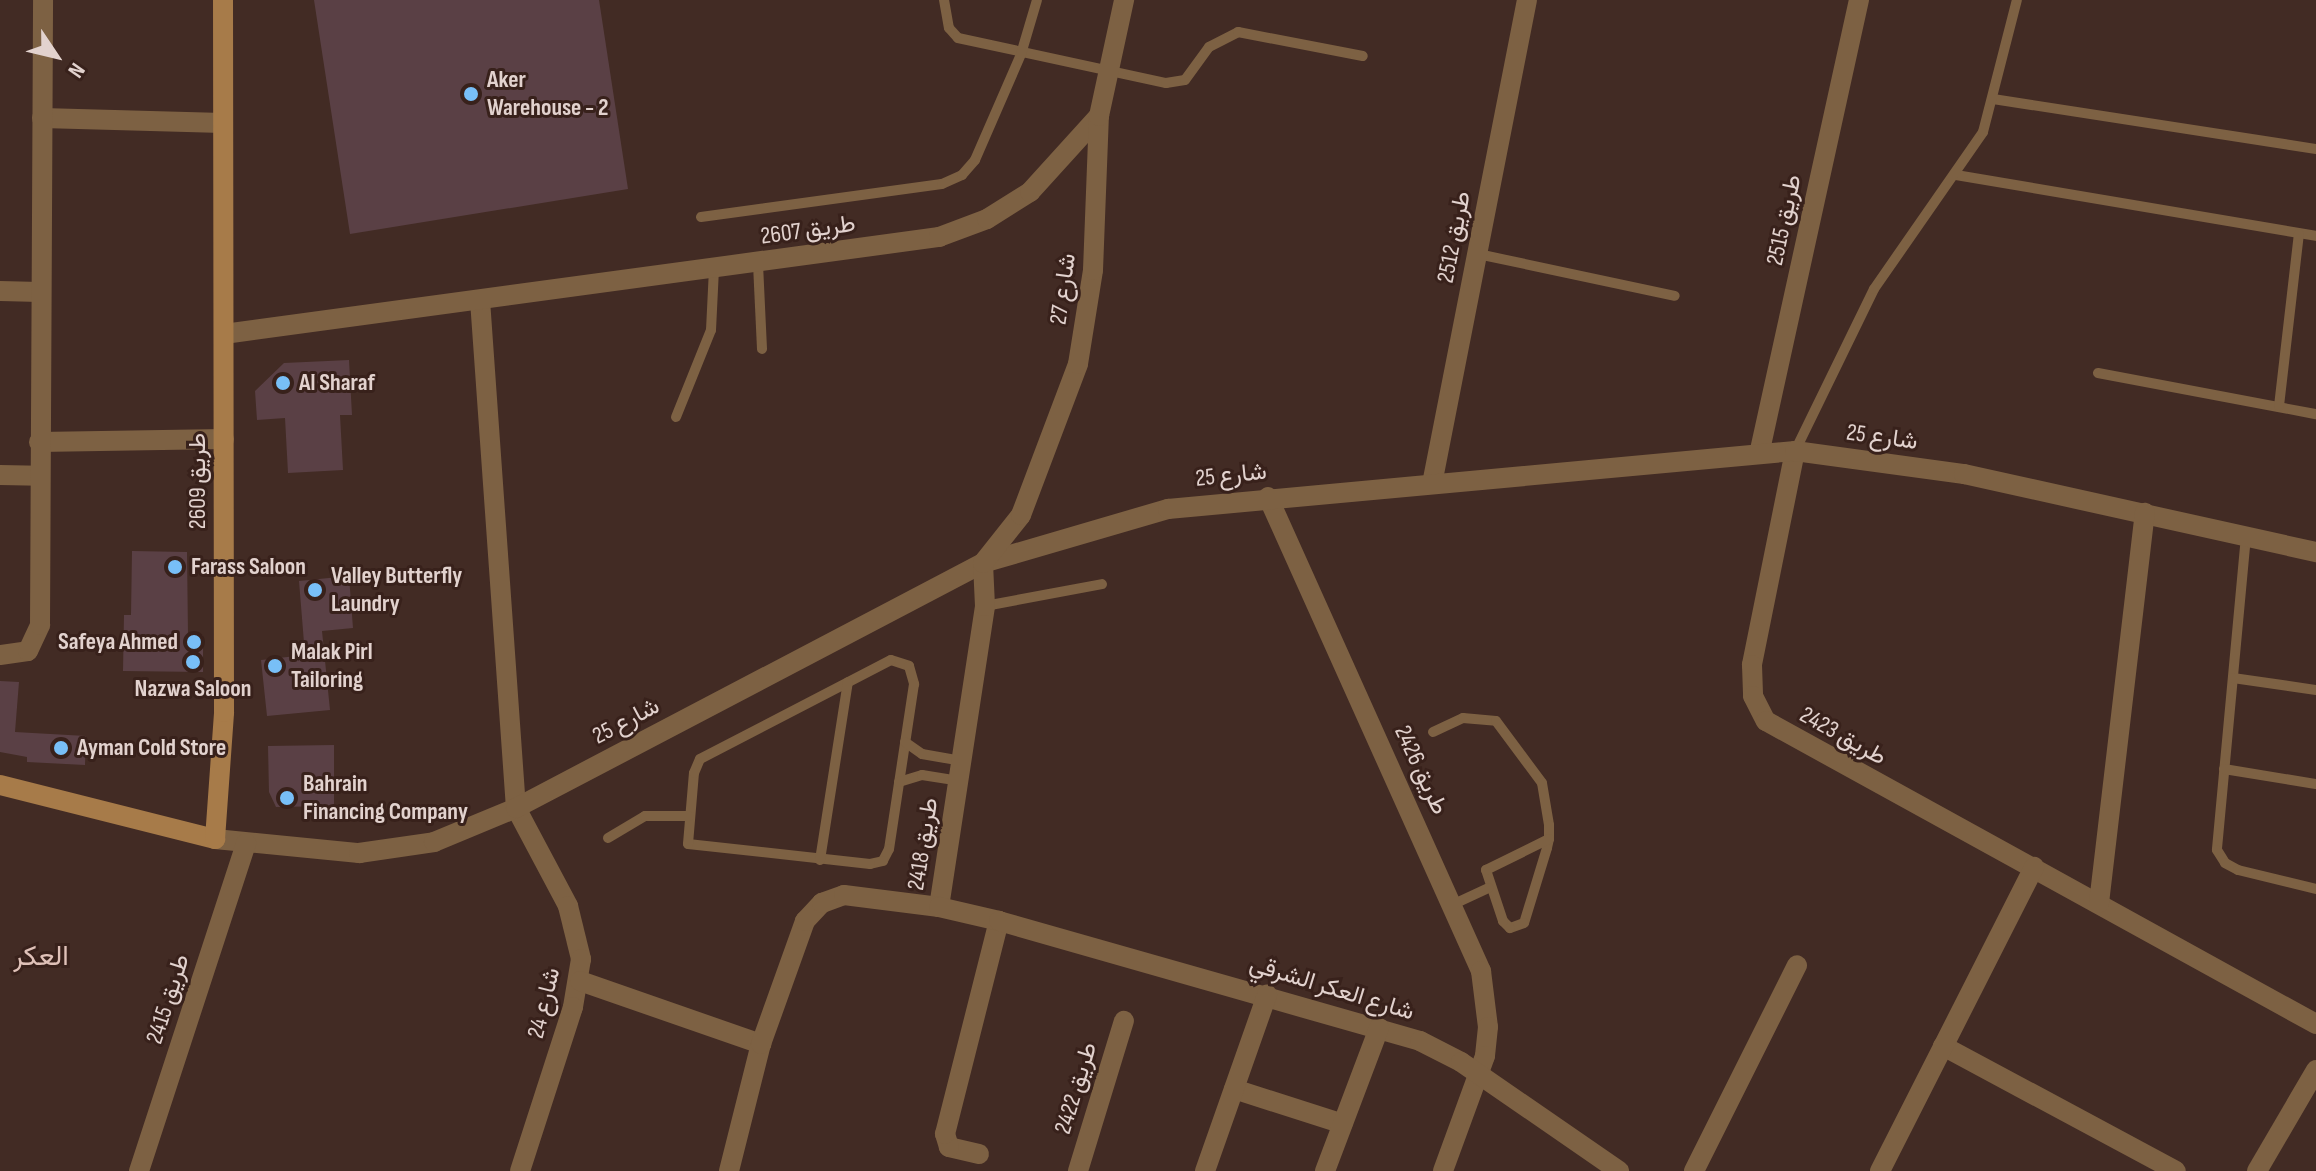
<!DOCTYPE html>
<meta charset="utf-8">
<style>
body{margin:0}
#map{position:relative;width:2316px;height:1171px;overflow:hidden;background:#422b24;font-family:"Sofia Sans Condensed",Vazirmatn,sans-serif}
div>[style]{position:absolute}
.building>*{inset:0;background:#5a4045}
.lane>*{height:10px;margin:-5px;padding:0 5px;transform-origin:5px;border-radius:5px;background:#7d6143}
.street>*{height:20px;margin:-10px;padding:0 10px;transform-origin:10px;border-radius:10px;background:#7d6143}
.secondary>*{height:20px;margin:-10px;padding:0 10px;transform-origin:10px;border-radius:10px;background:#a77b49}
.dots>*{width:22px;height:22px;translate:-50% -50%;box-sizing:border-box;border:4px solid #38211b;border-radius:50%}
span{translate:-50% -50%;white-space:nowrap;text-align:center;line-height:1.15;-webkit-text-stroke:6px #38211b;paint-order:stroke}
.poi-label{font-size:24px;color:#e2d2ce;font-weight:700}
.left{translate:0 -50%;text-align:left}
.right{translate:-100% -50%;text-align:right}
.street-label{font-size:24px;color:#e2d2ce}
.quarter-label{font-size:28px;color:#dfc1b8}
.north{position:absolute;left:16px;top:16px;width:80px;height:80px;-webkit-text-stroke:6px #38211b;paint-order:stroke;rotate:125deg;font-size:22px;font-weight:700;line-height:32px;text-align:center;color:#e2d2ce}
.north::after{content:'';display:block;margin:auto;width:28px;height:36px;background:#e2d2ce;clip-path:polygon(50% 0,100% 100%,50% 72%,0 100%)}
</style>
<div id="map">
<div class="building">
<div style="clip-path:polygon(314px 0,599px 0,628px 189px,350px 234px)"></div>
<div style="clip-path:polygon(349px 360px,352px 415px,340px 415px,343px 470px,288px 473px,285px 418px,257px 420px,255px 391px,284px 363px)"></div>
<div style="clip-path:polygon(132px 551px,187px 552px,188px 635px,203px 635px,203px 672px,123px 671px,124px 615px,131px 615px)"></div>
<div style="clip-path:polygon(349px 576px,353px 628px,322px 631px,330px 710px,267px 716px,261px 660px,305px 655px,299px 581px)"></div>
<div style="clip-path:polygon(0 681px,19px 682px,15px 732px,86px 736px,85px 765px,27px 762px,27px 757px,0 752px)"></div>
<div style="clip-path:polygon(334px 745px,334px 806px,276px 807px,269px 792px,268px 746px)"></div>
</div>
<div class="lane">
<div style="left:944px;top:0;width:28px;rotate:80deg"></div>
<div style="left:949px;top:28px;width:13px;rotate:48deg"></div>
<div style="left:958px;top:38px;width:213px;rotate:12.2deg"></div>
<div style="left:1166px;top:83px;width:19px;rotate:-9deg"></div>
<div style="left:1185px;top:80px;width:41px;rotate:-54deg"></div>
<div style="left:1209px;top:47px;width:33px;rotate:-27deg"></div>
<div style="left:1238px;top:32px;width:127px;rotate:10.9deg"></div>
<div style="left:1993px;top:99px;width:327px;rotate:8.8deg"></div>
<div style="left:1956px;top:175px;width:365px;rotate:9.6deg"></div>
<div style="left:701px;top:217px;width:243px;rotate:-7.8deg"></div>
<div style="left:942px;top:184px;width:22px;rotate:-24deg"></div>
<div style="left:962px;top:175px;width:20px;rotate:-49deg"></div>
<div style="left:975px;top:160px;width:116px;rotate:-66.5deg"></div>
<div style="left:1021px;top:54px;width:56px;rotate:-73.5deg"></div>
<div style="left:1478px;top:254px;width:201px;rotate:12deg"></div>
<div style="left:758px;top:264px;width:85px;rotate:87.3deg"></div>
<div style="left:2098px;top:373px;width:222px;rotate:10.7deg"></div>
<div style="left:2279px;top:406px;width:173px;rotate:-83.4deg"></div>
<div style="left:676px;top:417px;width:94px;rotate:-68.1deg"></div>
<div style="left:711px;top:330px;width:61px;rotate:-87.2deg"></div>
<div style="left:1795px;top:451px;width:180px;rotate:-64deg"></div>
<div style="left:1874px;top:289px;width:191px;rotate:-55.2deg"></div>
<div style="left:1983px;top:132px;width:136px;rotate:-75.6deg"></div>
<div style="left:2246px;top:536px;width:315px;rotate:95.3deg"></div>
<div style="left:2217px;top:850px;width:15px;rotate:58deg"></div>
<div style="left:2225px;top:863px;width:15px;rotate:28deg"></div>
<div style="left:2238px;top:870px;width:80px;rotate:13.7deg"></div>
<div style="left:985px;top:606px;width:119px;rotate:-10.6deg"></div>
<div style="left:891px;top:660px;width:19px;rotate:18deg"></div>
<div style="left:909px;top:666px;width:19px;rotate:74deg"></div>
<div style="left:914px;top:684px;width:167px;rotate:98.6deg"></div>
<div style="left:889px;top:849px;width:13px;rotate:117deg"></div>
<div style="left:883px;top:861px;width:13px;rotate:167deg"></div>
<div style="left:870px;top:864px;width:183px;rotate:-173.7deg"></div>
<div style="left:688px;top:844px;width:71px;rotate:-85.2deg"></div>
<div style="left:694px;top:773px;width:15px;rotate:-67deg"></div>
<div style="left:700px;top:759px;width:215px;rotate:-27.4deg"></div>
<div style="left:2233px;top:678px;width:84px;rotate:8.2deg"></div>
<div style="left:1433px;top:732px;width:33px;rotate:-25deg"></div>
<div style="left:1463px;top:718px;width:33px;rotate:5deg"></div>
<div style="left:1496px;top:721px;width:77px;rotate:53.4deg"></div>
<div style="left:1542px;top:783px;width:43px;rotate:80.5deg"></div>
<div style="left:1549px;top:825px;width:14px;rotate:90deg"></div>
<div style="left:1549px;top:839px;width:9px;rotate:103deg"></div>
<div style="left:1547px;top:848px;width:78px;rotate:107deg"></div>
<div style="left:1524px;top:923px;width:15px;rotate:160deg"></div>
<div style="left:1510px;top:928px;width:10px;rotate:-135deg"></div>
<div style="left:1503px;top:921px;width:54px;rotate:-108.4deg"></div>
<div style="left:1486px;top:870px;width:70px;rotate:-26.2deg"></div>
<div style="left:905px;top:742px;width:21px;rotate:35deg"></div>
<div style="left:922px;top:754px;width:40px;rotate:10deg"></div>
<div style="left:2224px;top:769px;width:93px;rotate:9.3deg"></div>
<div style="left:899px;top:782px;width:24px;rotate:-17deg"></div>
<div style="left:922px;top:775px;width:36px;rotate:9deg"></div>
<div style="left:608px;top:838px;width:43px;rotate:-30.7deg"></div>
<div style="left:645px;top:816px;width:44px"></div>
<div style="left:820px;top:860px;width:180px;rotate:-81.1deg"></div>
<div style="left:1454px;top:904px;width:38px;rotate:-25deg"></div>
</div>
<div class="street">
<div style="left:42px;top:118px;width:181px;rotate:1.6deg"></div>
<div style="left:0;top:291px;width:40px;rotate:1.4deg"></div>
<div style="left:480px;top:300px;width:509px;rotate:85.95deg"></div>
<div style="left:516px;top:808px;width:111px;rotate:62deg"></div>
<div style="left:568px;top:906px;width:55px;rotate:76.2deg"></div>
<div style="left:581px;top:959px;width:49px;rotate:99.5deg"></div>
<div style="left:573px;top:1007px;width:172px;rotate:107.9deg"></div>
<div style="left:224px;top:334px;width:722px;rotate:-7.73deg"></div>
<div style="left:939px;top:237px;width:51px;rotate:-20.6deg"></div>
<div style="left:987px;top:219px;width:51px;rotate:-32.1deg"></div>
<div style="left:1030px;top:192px;width:103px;rotate:-47.8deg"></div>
<div style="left:39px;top:442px;width:185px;rotate:-0.9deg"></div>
<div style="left:1760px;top:450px;width:461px;rotate:-77.6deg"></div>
<div style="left:1795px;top:451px;width:218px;rotate:101.4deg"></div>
<div style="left:1752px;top:665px;width:31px;rotate:88deg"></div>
<div style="left:1753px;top:696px;width:28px;rotate:63deg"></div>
<div style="left:1766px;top:721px;width:628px;rotate:28.85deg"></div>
<div style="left:0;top:475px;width:39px;rotate:1deg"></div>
<div style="left:1432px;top:484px;width:493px;rotate:-78.9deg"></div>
<div style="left:1268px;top:497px;width:520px;rotate:65.8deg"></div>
<div style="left:1481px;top:971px;width:56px;rotate:82.9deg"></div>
<div style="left:1488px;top:1027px;width:29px;rotate:96deg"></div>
<div style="left:1485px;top:1056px;width:122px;rotate:110.1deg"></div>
<div style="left:0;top:655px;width:28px;rotate:-8deg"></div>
<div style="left:28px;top:651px;width:29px;rotate:-65deg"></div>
<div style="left:40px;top:625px;width:625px;rotate:-89.72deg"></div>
<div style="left:215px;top:839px;width:145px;rotate:5.6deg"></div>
<div style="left:359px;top:853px;width:76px;rotate:-8.3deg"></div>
<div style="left:434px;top:842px;width:89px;rotate:-22.5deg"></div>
<div style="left:516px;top:808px;width:527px;rotate:-27.68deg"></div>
<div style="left:983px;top:563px;width:193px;rotate:-16.3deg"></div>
<div style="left:1168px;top:509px;width:630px;rotate:-5.29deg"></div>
<div style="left:1795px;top:451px;width:171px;rotate:7.8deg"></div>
<div style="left:1964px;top:474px;width:361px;rotate:12.5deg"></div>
<div style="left:2099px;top:903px;width:393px;rotate:-83.3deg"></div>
<div style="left:939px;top:907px;width:304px;rotate:-81.3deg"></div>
<div style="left:985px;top:606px;width:43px;rotate:-92.7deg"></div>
<div style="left:983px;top:563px;width:61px;rotate:-51.6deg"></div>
<div style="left:1021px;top:515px;width:161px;rotate:-69.3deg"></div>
<div style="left:1078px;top:364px;width:95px;rotate:-80.9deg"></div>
<div style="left:1093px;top:270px;width:154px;rotate:-87.8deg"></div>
<div style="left:1099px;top:116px;width:119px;rotate:-77.8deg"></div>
<div style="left:580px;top:981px;width:192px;rotate:19.2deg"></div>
<div style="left:1943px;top:1046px;width:264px;rotate:28.2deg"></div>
<div style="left:1234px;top:1089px;width:114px;rotate:17.8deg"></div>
<div style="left:979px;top:1154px;width:31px;rotate:-167deg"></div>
<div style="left:949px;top:1147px;width:14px;rotate:-107deg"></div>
<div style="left:945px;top:1134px;width:220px;rotate:-75.8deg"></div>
<div style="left:139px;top:1171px;width:345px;rotate:-71.9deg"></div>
<div style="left:729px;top:1171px;width:131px;rotate:-75.9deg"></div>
<div style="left:761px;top:1044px;width:131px;rotate:-70.3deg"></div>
<div style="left:805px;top:921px;width:25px;rotate:-47deg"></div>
<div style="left:822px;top:903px;width:23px;rotate:-20deg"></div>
<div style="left:844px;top:895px;width:96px;rotate:7.2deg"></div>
<div style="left:939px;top:907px;width:62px;rotate:13.1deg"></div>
<div style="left:999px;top:921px;width:438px;rotate:15.9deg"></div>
<div style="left:1420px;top:1041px;width:46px;rotate:27.1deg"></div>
<div style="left:1461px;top:1062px;width:192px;rotate:34.6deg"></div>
<div style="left:1078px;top:1171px;width:157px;rotate:-73deg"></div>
<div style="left:1205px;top:1171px;width:187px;rotate:-70.6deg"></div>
<div style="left:1325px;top:1171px;width:153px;rotate:-69.3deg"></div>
<div style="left:1694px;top:1171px;width:230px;rotate:-63.4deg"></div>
<div style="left:1880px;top:1171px;width:341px;rotate:-63.1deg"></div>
<div style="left:2257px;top:1171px;width:117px;rotate:-59.7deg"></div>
</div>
<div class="secondary">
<div style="left:0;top:785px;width:222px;rotate:14.1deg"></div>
<div style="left:215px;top:839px;width:127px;rotate:-85.9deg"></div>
<div style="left:224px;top:712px;width:712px;rotate:-90.08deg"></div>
</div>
<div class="dots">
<div style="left:471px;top:94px;background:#78bff7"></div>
<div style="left:283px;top:383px;background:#78bff7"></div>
<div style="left:175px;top:567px;background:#78bff7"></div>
<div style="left:315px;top:590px;background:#78bff7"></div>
<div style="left:194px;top:642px;background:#78bff7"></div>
<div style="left:193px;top:662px;background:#78bff7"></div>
<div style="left:275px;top:666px;background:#78bff7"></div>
<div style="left:61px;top:748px;background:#78bff7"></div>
<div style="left:287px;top:798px;background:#78bff7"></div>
</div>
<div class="poi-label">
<span class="left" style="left:487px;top:94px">Aker<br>Warehouse - 2</span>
<span class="left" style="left:299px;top:383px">Al Sharaf</span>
<span class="left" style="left:191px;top:567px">Farass Saloon</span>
<span class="left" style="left:331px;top:590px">Valley Butterfly<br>Laundry</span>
<span class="right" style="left:178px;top:642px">Safeya Ahmed</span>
<span class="left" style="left:291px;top:666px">Malak Pirl<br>Tailoring</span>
<span style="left:193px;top:689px">Nazwa Saloon</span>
<span class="left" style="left:77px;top:748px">Ayman Cold Store</span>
<span class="left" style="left:303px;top:798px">Bahrain<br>Financing Company</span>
</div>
<div class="street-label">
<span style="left:1784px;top:220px;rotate:-78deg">طريق 2515</span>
<span style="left:808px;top:230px;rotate:-8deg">طريق 2607</span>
<span style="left:1454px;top:237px;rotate:-79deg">طريق 2512</span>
<span style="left:1063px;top:289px;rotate:-82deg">شارع 27</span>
<span style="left:1882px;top:437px;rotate:8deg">شارع 25</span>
<span style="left:1231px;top:475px;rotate:-6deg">شارع 25</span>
<span style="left:198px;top:481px;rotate:-90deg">طريق 2609</span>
<span style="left:626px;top:721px;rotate:-28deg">شارع 25</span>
<span style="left:1843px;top:736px;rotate:29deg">طريق 2423</span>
<span style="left:1421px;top:770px;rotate:65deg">طريق 2426</span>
<span style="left:923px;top:844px;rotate:-81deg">طريق 2418</span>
<span style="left:1332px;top:988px;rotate:17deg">شارع العكر الشرقي</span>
<span style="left:168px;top:999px;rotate:-72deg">طريق 2415</span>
<span style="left:544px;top:1003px;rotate:-76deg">شارع 24</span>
<span style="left:1076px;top:1088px;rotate:-73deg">طريق 2422</span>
</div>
<div class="quarter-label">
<span style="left:41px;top:957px">العكر</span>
</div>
<div class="north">N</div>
</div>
